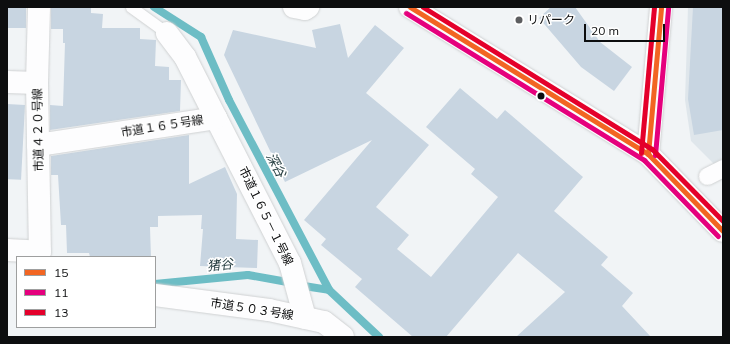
<!DOCTYPE html>
<meta charset="utf-8">
<style>
body{margin:0}
#map{position:relative;width:730px;height:344px;overflow:hidden;background:#f1f4f6;font-family:Mulish,"Noto Sans JP",sans-serif}
div>[style]{position:absolute}
.built>*{inset:0;background:#dfe6eb}
.stream>*{height:8px;margin:-4px;padding:0 4px;transform-origin:4px;border-radius:4px;background:#6dbdc5}
.building>*{inset:0;background:#c8d5e1;transform-origin:0 0}
.roads{filter:drop-shadow(0 0 1px #cfd1d2) drop-shadow(0 0 1px #cfd1d2)}
.service>*{height:11px;margin:-5.5px;padding:0 5.5px;transform-origin:5.5px;border-radius:5.5px;background:#fdfdfe}
.pedestrian>*{height:17px;margin:-8.5px;padding:0 8.5px;transform-origin:8.5px;border-radius:8.5px;background:#fdfdfe}
.minor>*{height:22px;margin:-11px;padding:0 11px;transform-origin:11px;border-radius:11px;background:#fdfdfe}
.tertiary>*{height:22px;margin:-11px;padding:0 11px;transform-origin:11px;border-radius:11px;background:#fdfdfe}
.bus-1>*{height:5px;margin:-2.5px;padding:0 2.5px;transform-origin:2.5px;border-radius:2.5px;background:#f26522}
.bus-2>*{height:5px;margin:-2.5px;padding:0 2.5px;transform-origin:2.5px;border-radius:2.5px;background:#e5007d}
.bus-3>*{height:5px;margin:-2.5px;padding:0 2.5px;transform-origin:2.5px;border-radius:2.5px;background:#e4002b}
.dots>*{width:11px;height:11px;translate:-50% -50%;box-sizing:border-box;border:2px solid #fff;border-radius:50%}
span{translate:-50% -50%;white-space:nowrap;text-align:center;line-height:1.15;-webkit-text-stroke:3px #fff;paint-order:stroke}
.poi-label{font-size:12px;color:#0d0e0f}
.left{translate:0 -50%;text-align:left}
.street-label{font-size:12px;color:#0d0e0f}
.water-label{font-size:13px;color:#1f373a;font-style:italic}
.frame{position:absolute;inset:0;border:8px solid #0d0e0f;pointer-events:none}
.legend{position:absolute;left:16px;top:256px;width:140px;height:72px;box-sizing:border-box;background:#fff;border:1px solid #9e9f9f;margin:0;padding:5px 7px;list-style:none;font-size:12px;color:#0d0e0f}
.legend li{display:flex;align-items:center;gap:8px;height:20px}
.legend b{width:20px;border:1px solid #9e9f9f}
.scale{position:absolute;left:584px;top:24px;width:81px;height:18px;box-sizing:border-box;border:2px solid #0d0e0f;border-top:0;padding-left:5px;font-size:12px;line-height:14px;white-space:nowrap;color:#0d0e0f;-webkit-text-stroke:3px #fff;paint-order:stroke}
</style>
<div id="map">
<div class="built">
<div style="clip-path:polygon(688px 7px,723px 7px,723px 159px,715px 165px,691px 141px,685px 100px)"></div>
</div>
<div class="stream">
<div style="left:154px;top:7px;width:56px;rotate:32.6deg"></div>
<div style="left:201px;top:37px;width:69px;rotate:66deg"></div>
<div style="left:229px;top:100px;width:215px;rotate:62.2deg"></div>
<div style="left:329px;top:290px;width:69px;rotate:43.2deg"></div>
<div style="left:155px;top:284px;width:93px;rotate:-5.5deg"></div>
<div style="left:248px;top:275px;width:40px;rotate:10deg"></div>
<div style="left:304px;top:286px;width:25px;rotate:9deg"></div>
</div>
<div class="building">
<div style="left:7px;top:7px;width:19px;height:21px"></div>
<div style="clip-path:polygon(51px 7px,91px 7px,91px 13px,103px 14px,102px 28px,140px 28px,140px 39px,156px 40px,155px 66px,169px 67px,169px 80px,181px 80px,180px 111px,50px 130px,50px 105px,63px 106px,65px 43px,63px 43px,63px 29px,51px 29px)"></div>
<div style="clip-path:polygon(551px 7px,575px 7px,600px 42px,632px 67px,614px 91px,581px 67px,539px 18px)"></div>
<div style="clip-path:polygon(693px 7px,723px 7px,723px 130px,694px 135px,688px 99px)"></div>
<div style="clip-path:polygon(340px 24px,348px 58px,375px 25px,404px 48px,366px 93px,429px 145px,376px 207px,409px 235px,397px 249px,431px 277px,498px 197px,471px 174px,475px 169px,426px 127px,460px 88px,497px 119px,505px 110px,583px 177px,554px 211px,608px 257px,601px 265px,633px 293px,622px 306px,651px 337px,516px 337px,565px 292px,518px 253px,446px 337px,413px 337px,355px 287px,362px 279px,321px 245px,326px 239px,304px 220px,372px 140px,285px 182px,224px 55px,233px 30px,316px 48px,312px 30px)"></div>
<div style="left:7px;top:104px;width:18px;height:75px;rotate:3deg"></div>
<div style="clip-path:polygon(189px 135px,189px 184px,225px 167px,237px 194px,236px 239px,258px 240px,257px 268px,200px 266px,203px 229px,201px 229px,202px 215px,158px 216px,158px 227px,150px 227px,151px 257px,90px 257px,89px 253px,67px 253px,66px 225px,61px 225px,58px 175px,51px 175px,51px 156px)"></div>
</div>
<div class="roads">
<div class="service">
<div style="left:131px;top:7px;width:44px;rotate:35.8deg"></div>
</div>
<div class="pedestrian">
<div style="left:707px;top:176px;width:18px;rotate:-27deg"></div>
</div>
<div class="minor">
<div style="left:39px;top:7px;width:76px;rotate:91.5deg"></div>
<div style="left:37px;top:83px;width:169px;rotate:89deg"></div>
<div style="left:7px;top:82px;width:30px;rotate:2deg"></div>
<div style="left:216px;top:118px;width:163px;rotate:63deg"></div>
<div style="left:290px;top:263px;width:57px;rotate:74.7deg"></div>
<div style="left:38px;top:145px;width:180px;rotate:-8.6deg"></div>
<div style="left:216px;top:118px;width:68px;rotate:-116.9deg"></div>
<div style="left:185px;top:57px;width:30px;rotate:-127deg"></div>
<div style="left:7px;top:250px;width:33px;rotate:3deg"></div>
<div style="left:155px;top:295px;width:115px;rotate:7.5deg"></div>
<div style="left:269px;top:310px;width:56px;rotate:12.3deg"></div>
<div style="left:324px;top:322px;width:24px;rotate:38deg"></div>
</div>
<div class="tertiary">
<div style="left:294px;top:7px;width:11px;rotate:10deg"></div>
<div style="left:305px;top:9px;width:4px;rotate:-34deg"></div>
<div style="left:410px;top:7px;width:280px;rotate:31.7deg"></div>
<div style="left:648px;top:154px;width:107px;rotate:45.8deg"></div>
<div style="left:648px;top:154px;width:148px;rotate:-84.9deg"></div>
</div>
</div>
<div class="bus-1">
<div style="left:410px;top:7px;width:280px;rotate:31.7deg"></div>
<div style="left:648px;top:154px;width:107px;rotate:45.8deg"></div>
<div style="left:648px;top:154px;width:148px;rotate:-84.9deg"></div>
</div>
<div class="bus-2">
<div style="left:406px;top:13px;width:280px;rotate:31.7deg"></div>
<div style="left:644px;top:160px;width:106px;rotate:45.8deg"></div>
<div style="left:655px;top:155px;width:148px;rotate:-84.9deg"></div>
</div>
<div class="bus-3">
<div style="left:423px;top:7px;width:269px;rotate:31.8deg"></div>
<div style="left:652px;top:149px;width:101px;rotate:45.4deg"></div>
<div style="left:641px;top:153px;width:147px;rotate:-84.9deg"></div>
</div>
<div class="dots">
<div style="left:519px;top:20px;background:#5d5e60"></div>
<div style="left:541px;top:96px;background:#0d0e0f"></div>
</div>
<div class="poi-label">
<span class="left" style="left:527px;top:20px">リパーク</span>
</div>
<div class="street-label">
<span style="left:162px;top:126px;rotate:-9deg">市道１６５号線</span>
<span style="left:38px;top:130px;rotate:-91deg">市道４２０号線</span>
<span style="left:266px;top:216px;rotate:64deg">市道１６５－１号線</span>
<span style="left:252px;top:309px;rotate:9deg">市道５０３号線</span>
</div>
<div class="water-label">
<span style="left:276px;top:165px;rotate:62deg">深谷</span>
<span style="left:220px;top:265px;rotate:-6deg">猪谷</span>
</div>
<div class="frame"></div>
<ul class="legend">
<li><b style="height:5px;background:#f26522"></b>15</li>
<li><b style="height:5px;background:#e5007d"></b>11</li>
<li><b style="height:5px;background:#e4002b"></b>13</li>
</ul>
<div class="scale">20 m</div>
</div>
